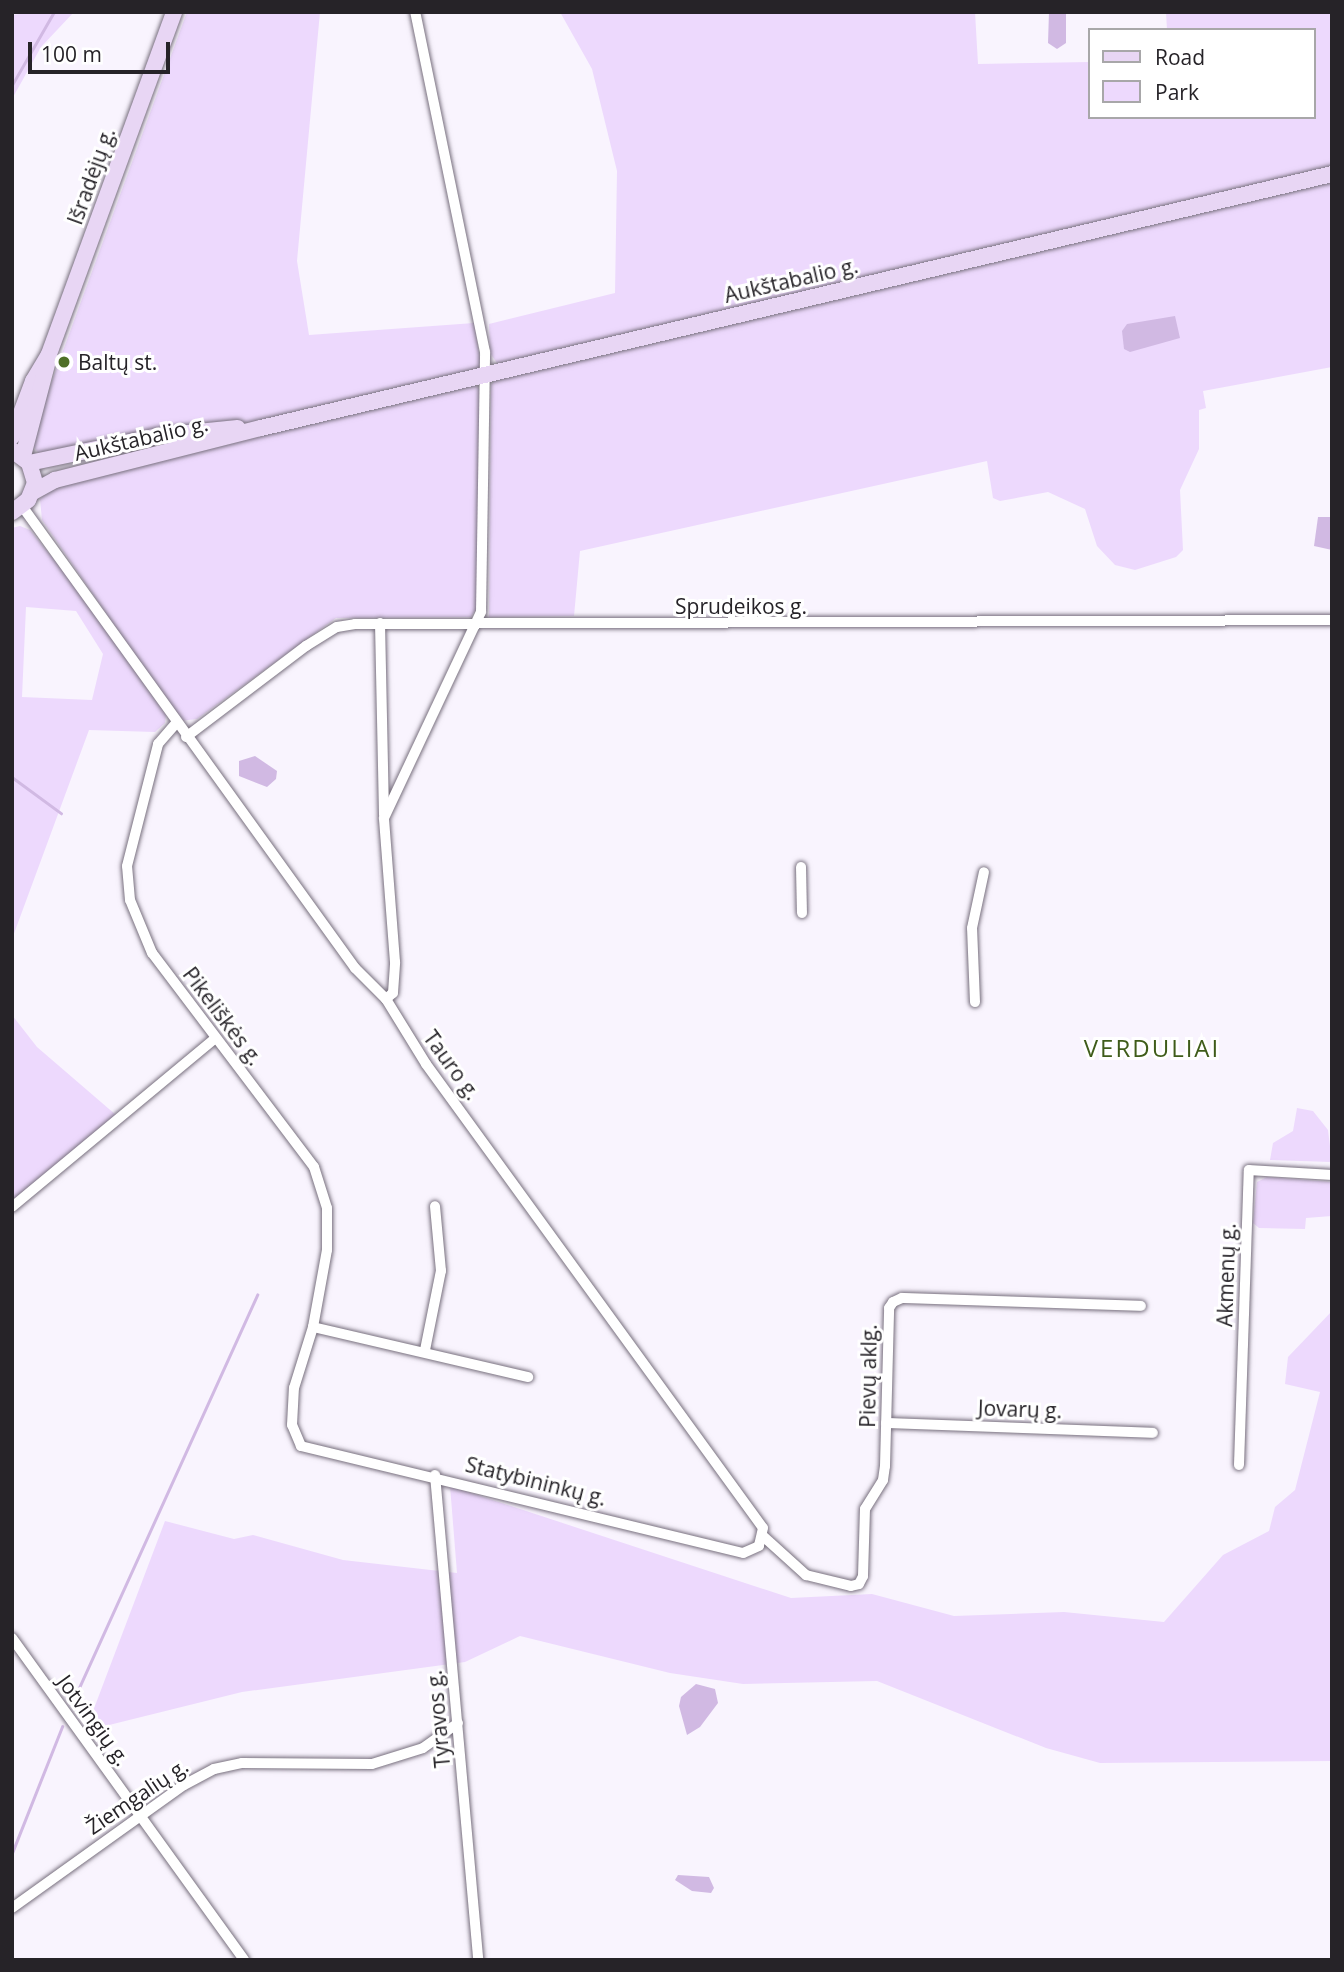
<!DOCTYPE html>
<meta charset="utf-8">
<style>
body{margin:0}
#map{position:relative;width:1344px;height:1972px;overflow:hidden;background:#f9f4fe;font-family:"Open Sans",sans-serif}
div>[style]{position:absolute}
.green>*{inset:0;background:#edd9fd}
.water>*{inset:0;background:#d1b9e3}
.stream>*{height:2.5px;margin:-1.25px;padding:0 1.25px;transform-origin:1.25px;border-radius:1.25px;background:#d1b9e3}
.roads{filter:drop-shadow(0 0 2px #78707e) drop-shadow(0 0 2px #78707e)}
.street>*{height:10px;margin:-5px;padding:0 5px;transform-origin:5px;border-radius:5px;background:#fff}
.secondary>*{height:16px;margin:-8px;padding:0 8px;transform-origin:8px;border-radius:8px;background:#e8d6f4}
.dots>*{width:19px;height:19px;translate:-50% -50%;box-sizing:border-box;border:4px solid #fff;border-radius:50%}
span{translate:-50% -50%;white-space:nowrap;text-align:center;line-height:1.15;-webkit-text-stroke:6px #fff;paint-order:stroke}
.street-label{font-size:21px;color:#262328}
.poi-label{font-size:21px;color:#262328}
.left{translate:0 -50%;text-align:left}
.quarter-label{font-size:24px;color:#3f5c1a;letter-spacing:2px}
.frame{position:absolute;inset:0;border:14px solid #262328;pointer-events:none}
.legend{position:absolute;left:1088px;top:28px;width:228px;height:91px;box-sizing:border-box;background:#fff;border:2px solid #a8a7a9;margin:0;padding:9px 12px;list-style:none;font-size:21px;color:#262328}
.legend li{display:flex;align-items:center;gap:14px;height:35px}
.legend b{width:35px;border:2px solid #a8a7a9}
.scale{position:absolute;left:28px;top:42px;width:142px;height:32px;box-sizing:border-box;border:4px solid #262328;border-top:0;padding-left:9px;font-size:21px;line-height:24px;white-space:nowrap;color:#262328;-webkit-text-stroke:5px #fff;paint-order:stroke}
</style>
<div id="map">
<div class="green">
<div style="clip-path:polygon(36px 12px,74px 12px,41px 47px,12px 99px,12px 15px)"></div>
<div style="clip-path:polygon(187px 12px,320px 12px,297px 261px,309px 335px,474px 323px,481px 365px,477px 371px,249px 424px,157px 431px,40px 455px,32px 445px,34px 430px)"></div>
<div style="clip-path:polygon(560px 12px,975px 12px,978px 64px,1090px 62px,1090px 117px,1314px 117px,1314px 30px,1167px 30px,1166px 12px,1332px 12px,1332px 168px,499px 366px,490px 353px,489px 324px,615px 293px,617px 171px,592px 69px)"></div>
<div style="clip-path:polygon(1332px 180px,1332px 367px,1203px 391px,1206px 408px,1199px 410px,1199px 449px,1180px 490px,1183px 550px,1176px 557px,1135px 570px,1115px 565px,1097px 546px,1085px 509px,1048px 492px,1000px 501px,993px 498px,987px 461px,580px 551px,574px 616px,489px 617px,491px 385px,496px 379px)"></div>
<div style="clip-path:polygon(474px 385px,480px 389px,477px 607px,471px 617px,336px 618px,197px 719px,180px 721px,42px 520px,40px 499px,53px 485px)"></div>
<div style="clip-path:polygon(evenodd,20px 526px,30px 530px,68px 577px,166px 715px,165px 723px,155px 732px,89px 730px,12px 939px,12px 528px,20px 526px,26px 607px,76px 611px,103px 654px,92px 700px,22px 697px,26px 607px)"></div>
<div style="clip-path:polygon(12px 1015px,37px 1047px,116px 1115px,12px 1201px)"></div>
<div style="clip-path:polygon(1297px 1108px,1313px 1111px,1328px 1130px,1332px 1162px,1270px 1160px,1273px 1143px,1293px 1131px)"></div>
<div style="clip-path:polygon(1267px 1177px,1332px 1182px,1332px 1216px,1306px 1218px,1305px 1229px,1259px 1228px,1253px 1223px,1257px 1182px)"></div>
<div style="clip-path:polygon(1332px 1311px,1332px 1761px,1100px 1763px,1046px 1748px,877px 1681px,743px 1684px,670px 1673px,520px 1636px,465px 1662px,242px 1692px,101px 1727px,90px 1719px,165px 1521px,234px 1539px,253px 1535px,343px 1560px,457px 1573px,450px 1486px,791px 1598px,872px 1594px,954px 1616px,1064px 1612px,1164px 1622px,1223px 1555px,1269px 1531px,1275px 1507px,1295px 1490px,1320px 1392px,1285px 1384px,1288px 1357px)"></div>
</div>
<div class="water">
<div style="clip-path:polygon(1049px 12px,1066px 14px,1066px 43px,1057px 49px,1048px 43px)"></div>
<div style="clip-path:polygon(1175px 316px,1180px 338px,1130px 352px,1124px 349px,1122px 331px,1127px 324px)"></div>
<div style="clip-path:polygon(1318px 517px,1332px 517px,1332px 550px,1314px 546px)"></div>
<div style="clip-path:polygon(255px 756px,277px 771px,276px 779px,267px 787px,239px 776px,239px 761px)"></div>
<div style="clip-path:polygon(696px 1684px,715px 1689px,718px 1703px,700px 1727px,687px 1735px,679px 1706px,681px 1697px)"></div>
<div style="clip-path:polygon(678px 1875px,709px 1877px,714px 1888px,711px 1893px,692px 1891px,675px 1880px)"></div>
</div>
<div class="stream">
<div style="left:12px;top:85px;width:84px;rotate:-60.1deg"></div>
<div style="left:12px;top:777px;width:61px;rotate:36.3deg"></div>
<div style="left:73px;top:1701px;width:446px;rotate:-65.6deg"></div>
<div style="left:12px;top:1853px;width:136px;rotate:-68.4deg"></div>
</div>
<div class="roads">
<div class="street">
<div style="left:22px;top:506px;width:570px;rotate:54.22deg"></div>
<div style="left:355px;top:968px;width:44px;rotate:45deg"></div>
<div style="left:386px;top:999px;width:76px;rotate:58.4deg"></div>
<div style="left:426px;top:1064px;width:573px;rotate:54.01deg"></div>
<div style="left:763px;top:1528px;width:18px;rotate:103deg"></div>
<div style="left:759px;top:1546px;width:17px;rotate:156deg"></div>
<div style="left:743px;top:1553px;width:455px;rotate:-166.4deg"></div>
<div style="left:301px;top:1446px;width:23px;rotate:-113deg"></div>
<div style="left:292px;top:1425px;width:37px;rotate:-87deg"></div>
<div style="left:294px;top:1388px;width:64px;rotate:-72.7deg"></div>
<div style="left:313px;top:1327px;width:78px;rotate:-79.7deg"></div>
<div style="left:327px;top:1250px;width:42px;rotate:-90deg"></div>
<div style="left:327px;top:1208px;width:43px;rotate:-107.6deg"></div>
<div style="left:314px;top:1167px;width:268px;rotate:-127.1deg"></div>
<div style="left:152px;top:953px;width:57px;rotate:-112.5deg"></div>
<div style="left:130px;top:900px;width:34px;rotate:-95deg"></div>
<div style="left:127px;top:866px;width:126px;rotate:-75.7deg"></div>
<div style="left:158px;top:744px;width:28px;rotate:-49deg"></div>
<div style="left:380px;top:623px;width:192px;rotate:88.8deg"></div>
<div style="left:186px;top:737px;width:151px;rotate:-37.2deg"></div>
<div style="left:306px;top:646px;width:36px;rotate:-32deg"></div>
<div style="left:337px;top:627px;width:18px;rotate:-9deg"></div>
<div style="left:355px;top:624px;width:977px;rotate:-0.23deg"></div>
<div style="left:801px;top:867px;width:46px;rotate:88.8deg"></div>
<div style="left:386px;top:999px;width:9px;rotate:-41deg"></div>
<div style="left:393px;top:993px;width:31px;rotate:-86deg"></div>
<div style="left:395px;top:962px;width:144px;rotate:-94.4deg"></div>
<div style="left:384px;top:818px;width:228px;rotate:-64.8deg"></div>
<div style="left:481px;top:612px;width:260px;rotate:-89.1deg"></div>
<div style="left:485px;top:352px;width:347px;rotate:-101.6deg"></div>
<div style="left:975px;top:1002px;width:74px;rotate:-92.3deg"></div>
<div style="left:972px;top:928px;width:57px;rotate:-77.9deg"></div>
<div style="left:12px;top:1207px;width:263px;rotate:-39.7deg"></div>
<div style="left:313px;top:1327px;width:221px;rotate:13.1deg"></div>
<div style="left:425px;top:1350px;width:81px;rotate:-78.6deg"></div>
<div style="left:441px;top:1271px;width:65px;rotate:-95.3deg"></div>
<div style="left:886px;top:1423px;width:267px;rotate:2.1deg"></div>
<div style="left:1239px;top:1465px;width:295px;rotate:-88.1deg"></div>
<div style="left:1249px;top:1170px;width:83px;rotate:3.4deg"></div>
<div style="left:435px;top:1475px;width:487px;rotate:84.9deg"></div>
<div style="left:764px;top:1537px;width:57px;rotate:42.1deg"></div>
<div style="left:806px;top:1575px;width:46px;rotate:13.7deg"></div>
<div style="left:851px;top:1586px;width:8px;rotate:-14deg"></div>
<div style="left:859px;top:1584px;width:9px;rotate:-63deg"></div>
<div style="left:863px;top:1576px;width:67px;rotate:-88.3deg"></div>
<div style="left:865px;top:1509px;width:34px;rotate:-58deg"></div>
<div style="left:883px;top:1480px;width:14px;rotate:-82deg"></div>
<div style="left:885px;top:1466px;width:158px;rotate:-88.5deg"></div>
<div style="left:889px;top:1308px;width:7px;rotate:-56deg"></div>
<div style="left:893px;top:1302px;width:10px;rotate:-24deg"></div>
<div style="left:902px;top:1298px;width:239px;rotate:1.9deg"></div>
<div style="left:12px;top:1638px;width:397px;rotate:54.2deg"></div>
<div style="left:12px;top:1908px;width:211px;rotate:-35.6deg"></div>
<div style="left:184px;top:1785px;width:34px;rotate:-28deg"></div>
<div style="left:214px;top:1769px;width:29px;rotate:-12deg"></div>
<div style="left:242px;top:1763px;width:130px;rotate:0.4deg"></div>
<div style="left:372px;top:1764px;width:53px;rotate:-17.4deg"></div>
<div style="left:423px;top:1748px;width:43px;rotate:-35.5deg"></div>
</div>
<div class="secondary">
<div style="left:12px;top:437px;width:60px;rotate:-69.4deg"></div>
<div style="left:33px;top:381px;width:31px;rotate:-59deg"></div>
<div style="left:49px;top:354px;width:364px;rotate:-69.9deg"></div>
<div style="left:12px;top:450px;width:21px;rotate:37deg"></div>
<div style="left:29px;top:463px;width:21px;rotate:73deg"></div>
<div style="left:35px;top:483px;width:18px;rotate:112deg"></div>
<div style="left:28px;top:500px;width:20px;rotate:143deg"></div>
<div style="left:23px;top:456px;width:102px;rotate:-75.3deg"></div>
<div style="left:29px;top:463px;width:132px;rotate:-11.8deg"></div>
<div style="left:158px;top:436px;width:80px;rotate:-5.7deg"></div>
<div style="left:33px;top:492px;width:25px;rotate:-29deg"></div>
<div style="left:55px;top:480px;width:212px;rotate:-14.2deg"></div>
<div style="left:261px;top:428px;width:1101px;rotate:-13.34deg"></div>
</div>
</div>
<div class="dots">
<div style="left:64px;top:362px;background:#4e6f26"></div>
</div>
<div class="street-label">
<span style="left:91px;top:176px;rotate:-70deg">Išradėjų g.</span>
<span style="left:791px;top:280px;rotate:-13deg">Aukštabalio g.</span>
<span style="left:141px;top:438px;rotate:-13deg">Aukštabalio g.</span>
<span style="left:741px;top:606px">Sprudeikos g.</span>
<span style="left:223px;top:1016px;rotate:53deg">Pikeliškės g.</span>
<span style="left:452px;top:1065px;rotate:54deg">Tauro g.</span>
<span style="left:1226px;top:1275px;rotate:-88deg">Akmenų g.</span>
<span style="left:868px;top:1376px;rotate:-89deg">Pievų aklg.</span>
<span style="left:1020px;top:1409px;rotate:2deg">Jovarų g.</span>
<span style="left:536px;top:1481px;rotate:14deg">Statybininkų g.</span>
<span style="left:438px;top:1719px;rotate:-95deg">Tyravos g.</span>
<span style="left:94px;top:1720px;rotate:54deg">Jotvingių g.</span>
<span style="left:137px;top:1796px;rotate:-34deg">Žiemgalių g.</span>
</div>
<div class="poi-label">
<span class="left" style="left:78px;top:362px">Baltų st.</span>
</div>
<div class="quarter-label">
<span style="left:1152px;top:1048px">VERDULIAI</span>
</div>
<div class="frame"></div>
<ul class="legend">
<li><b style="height:9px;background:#e8d6f4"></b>Road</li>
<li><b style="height:19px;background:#edd9fd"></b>Park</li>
</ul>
<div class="scale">100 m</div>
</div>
